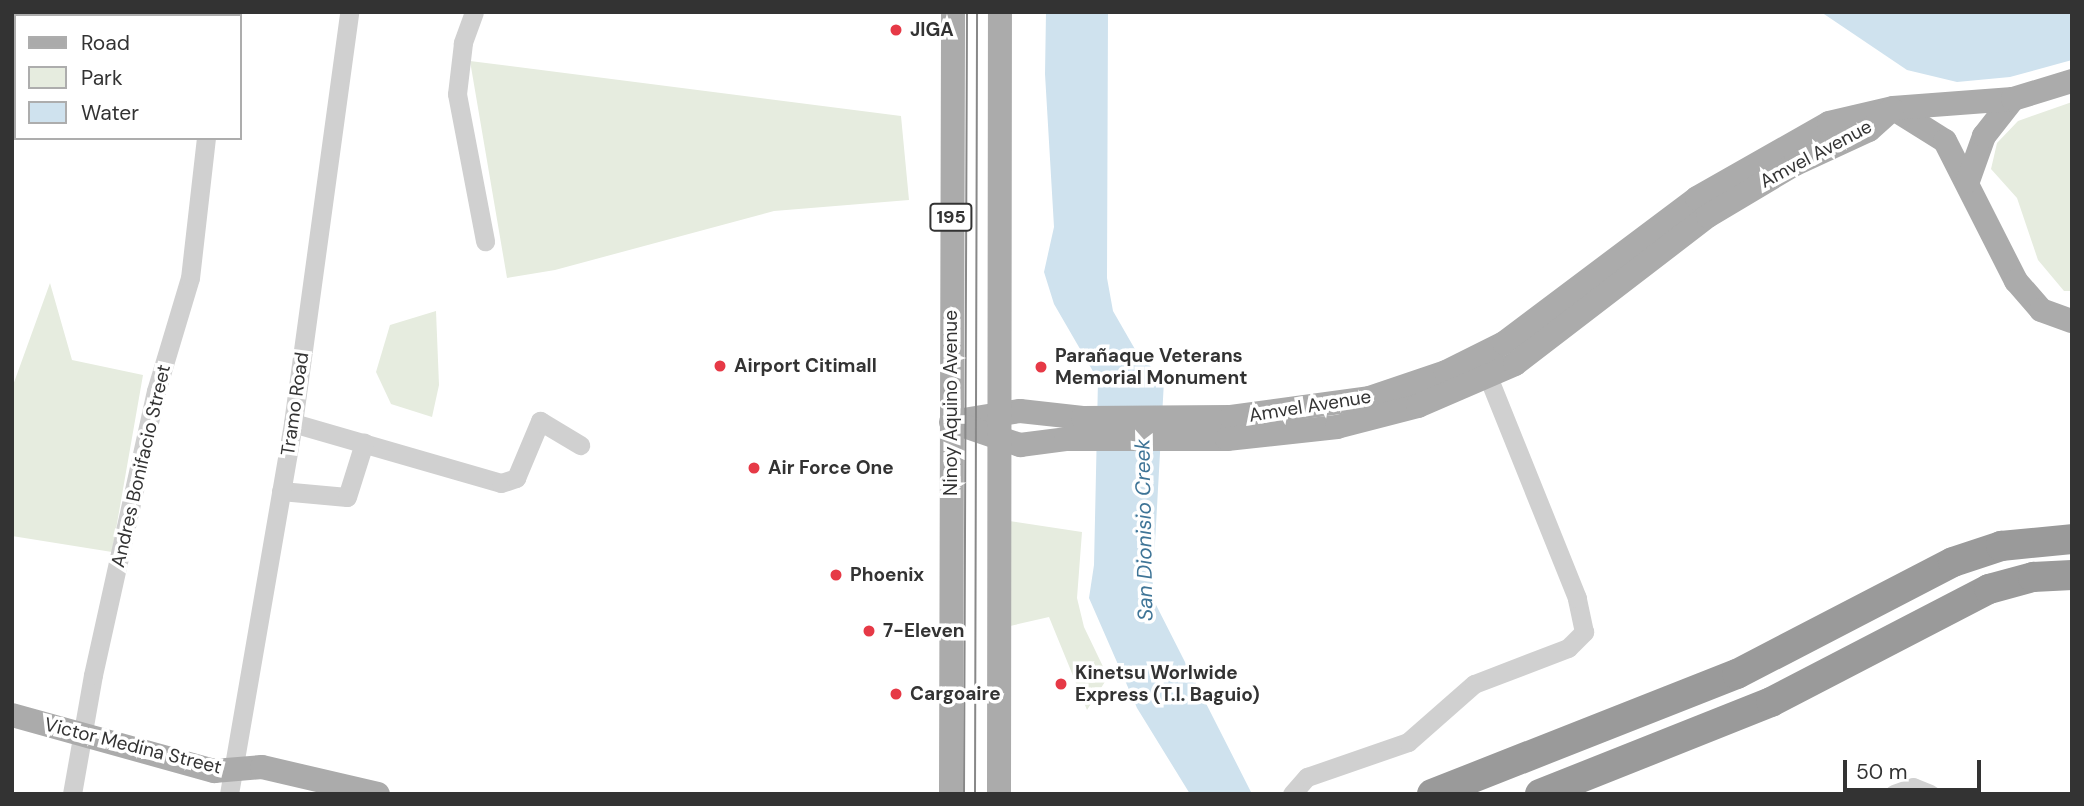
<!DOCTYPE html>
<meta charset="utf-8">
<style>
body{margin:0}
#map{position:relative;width:2084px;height:806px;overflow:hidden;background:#fff;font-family:"DM Sans",sans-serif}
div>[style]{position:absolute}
.green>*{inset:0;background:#e6ecdf}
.water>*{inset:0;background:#cfe2ee}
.minor>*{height:19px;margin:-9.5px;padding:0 9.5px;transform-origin:9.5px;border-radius:9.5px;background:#d0d0d0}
.major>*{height:24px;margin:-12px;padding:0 12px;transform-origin:12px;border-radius:12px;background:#ababab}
.highway>*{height:30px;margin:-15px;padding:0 15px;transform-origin:15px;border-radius:15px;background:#9a9a9a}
.tram>*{height:2px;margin:-1px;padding:0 1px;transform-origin:1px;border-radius:1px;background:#888}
.dots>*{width:19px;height:19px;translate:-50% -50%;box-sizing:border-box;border:4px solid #fff;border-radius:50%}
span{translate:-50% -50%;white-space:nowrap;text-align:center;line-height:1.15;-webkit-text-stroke:7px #fff;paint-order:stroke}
.shield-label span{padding:2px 5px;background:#fff;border:2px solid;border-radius:5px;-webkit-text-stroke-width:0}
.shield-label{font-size:18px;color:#333;font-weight:700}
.poi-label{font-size:19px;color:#333;font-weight:700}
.left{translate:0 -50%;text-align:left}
.street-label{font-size:19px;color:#333}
.water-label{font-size:21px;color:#3f7597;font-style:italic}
.frame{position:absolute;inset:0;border:14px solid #333;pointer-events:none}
.legend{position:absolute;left:14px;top:14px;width:228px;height:126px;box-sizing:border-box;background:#fff;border:2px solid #adadad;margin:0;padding:9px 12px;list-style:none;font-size:21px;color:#333}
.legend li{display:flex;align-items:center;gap:14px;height:35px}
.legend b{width:35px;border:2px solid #adadad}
.scale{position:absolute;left:1843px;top:760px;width:138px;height:32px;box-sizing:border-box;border:4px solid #333;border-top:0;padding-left:9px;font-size:21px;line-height:24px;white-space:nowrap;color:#333;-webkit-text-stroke:5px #fff;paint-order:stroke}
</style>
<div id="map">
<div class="green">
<div style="clip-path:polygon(470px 61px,901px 116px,909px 200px,774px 211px,555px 270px,507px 278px)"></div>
<div style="clip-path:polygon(2072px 102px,2072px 291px,2064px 291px,2038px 260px,2017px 198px,1991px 169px,1997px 143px,2018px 121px)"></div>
<div style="clip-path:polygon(50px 283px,72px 360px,143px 375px,112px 552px,12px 536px,12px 388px)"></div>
<div style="clip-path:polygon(436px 311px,439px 385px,432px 417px,391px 404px,376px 372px,390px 325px)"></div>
<div style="clip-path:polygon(1009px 521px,1082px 532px,1077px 598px,1084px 627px,1108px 677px,1087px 710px,1049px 617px,1010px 626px)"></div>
</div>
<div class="water">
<div style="clip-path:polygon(1046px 12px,1108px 12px,1107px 278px,1113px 311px,1136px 351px,1164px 381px,1152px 597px,1252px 794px,1190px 794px,1137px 708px,1089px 598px,1094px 565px,1098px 380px,1054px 304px,1044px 272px,1054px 227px,1045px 74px)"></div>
<div style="clip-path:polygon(1821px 12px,2072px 12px,2072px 60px,2010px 77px,1957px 82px,1907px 70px)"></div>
</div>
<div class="minor">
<div style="left:474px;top:12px;width:33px;rotate:110deg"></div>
<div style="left:463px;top:43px;width:51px;rotate:96.7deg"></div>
<div style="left:457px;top:94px;width:150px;rotate:79.2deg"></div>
<div style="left:221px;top:16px;width:4px;rotate:-90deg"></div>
<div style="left:293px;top:423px;width:216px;rotate:16.1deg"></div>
<div style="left:501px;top:483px;width:16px;rotate:-18deg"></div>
<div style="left:516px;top:478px;width:62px;rotate:-67.2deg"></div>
<div style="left:540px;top:421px;width:47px;rotate:31deg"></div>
<div style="left:281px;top:491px;width:66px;rotate:5.2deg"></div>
<div style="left:347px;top:497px;width:57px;rotate:-72.5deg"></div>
<div style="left:72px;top:794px;width:121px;rotate:-80deg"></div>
<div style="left:93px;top:675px;width:291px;rotate:-77.5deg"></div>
<div style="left:156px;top:391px;width:118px;rotate:-73.3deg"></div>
<div style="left:190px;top:278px;width:141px;rotate:-83.5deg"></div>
<div style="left:229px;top:794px;width:376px;rotate:-80.2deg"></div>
<div style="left:293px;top:423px;width:415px;rotate:-82.2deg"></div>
<div style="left:1292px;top:794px;width:23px;rotate:-49deg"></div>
<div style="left:1307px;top:777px;width:107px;rotate:-19.1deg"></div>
<div style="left:1408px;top:742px;width:88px;rotate:-41.3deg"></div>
<div style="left:1474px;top:684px;width:101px;rotate:-21deg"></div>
<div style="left:1568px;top:648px;width:23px;rotate:-45deg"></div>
<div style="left:1584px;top:632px;width:35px;rotate:-102deg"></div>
<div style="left:1577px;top:598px;width:252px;rotate:-111.9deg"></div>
<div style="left:1894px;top:794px;width:20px;rotate:-20deg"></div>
<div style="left:1913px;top:787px;width:18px;rotate:22deg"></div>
</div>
<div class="major">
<div style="left:1894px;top:109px;width:60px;rotate:32.1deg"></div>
<div style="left:1945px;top:141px;width:157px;rotate:63.1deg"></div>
<div style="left:2016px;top:281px;width:38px;rotate:49deg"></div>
<div style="left:2041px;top:310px;width:33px;rotate:20deg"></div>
<div style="left:1968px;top:181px;width:48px;rotate:-70.4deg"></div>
<div style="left:1984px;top:136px;width:47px;rotate:-51.9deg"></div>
<div style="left:951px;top:422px;width:70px;rotate:-9.1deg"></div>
<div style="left:1020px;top:411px;width:63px;rotate:6.3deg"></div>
<div style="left:1083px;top:418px;width:148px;rotate:-0.4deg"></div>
<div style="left:1231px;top:417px;width:139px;rotate:-7.8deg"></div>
<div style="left:1369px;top:398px;width:81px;rotate:-18.7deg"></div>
<div style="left:1446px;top:372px;width:65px;rotate:-26.6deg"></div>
<div style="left:1504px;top:343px;width:241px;rotate:-36.9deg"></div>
<div style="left:1697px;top:198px;width:152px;rotate:-29.6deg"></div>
<div style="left:1829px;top:123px;width:66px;rotate:-13.2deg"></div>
<div style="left:1893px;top:108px;width:120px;rotate:-4.3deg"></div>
<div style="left:2013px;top:99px;width:62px;rotate:-17deg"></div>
<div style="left:955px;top:423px;width:69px;rotate:18.7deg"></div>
<div style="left:1020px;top:445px;width:46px;rotate:-7.4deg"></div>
<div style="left:1066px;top:439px;width:161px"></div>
<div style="left:1227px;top:439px;width:111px;rotate:-6.2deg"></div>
<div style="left:1337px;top:427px;width:84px;rotate:-14.5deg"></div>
<div style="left:1418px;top:406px;width:106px;rotate:-23.4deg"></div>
<div style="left:1515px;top:364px;width:243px;rotate:-37.5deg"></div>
<div style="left:1708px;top:216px;width:101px;rotate:-30.9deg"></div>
<div style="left:1795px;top:164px;width:81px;rotate:-24.7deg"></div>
<div style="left:1869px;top:130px;width:31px;rotate:-42deg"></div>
<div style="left:12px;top:715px;width:210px;rotate:15.5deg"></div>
<div style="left:214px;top:771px;width:48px;rotate:-4.8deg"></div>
<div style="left:262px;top:767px;width:119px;rotate:13.1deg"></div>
<div style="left:951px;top:794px;width:782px;rotate:-89.85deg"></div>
<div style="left:999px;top:794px;width:782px;rotate:-89.93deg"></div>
</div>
<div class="highway">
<div style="left:1432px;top:794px;width:328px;rotate:-21.5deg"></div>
<div style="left:1737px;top:674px;width:243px;rotate:-27.4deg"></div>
<div style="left:1953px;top:562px;width:51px;rotate:-18.4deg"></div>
<div style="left:2001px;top:546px;width:71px;rotate:-5.6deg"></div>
<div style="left:1540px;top:794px;width:249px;rotate:-21.7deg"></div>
<div style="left:1771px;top:702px;width:246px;rotate:-27.4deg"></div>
<div style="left:1989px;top:589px;width:46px;rotate:-15.3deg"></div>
<div style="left:2033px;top:577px;width:39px;rotate:-3deg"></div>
</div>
<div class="tram">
<div style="left:964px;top:794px;width:782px;rotate:-89.78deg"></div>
<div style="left:975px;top:794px;width:782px;rotate:-89.85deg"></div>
</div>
<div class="dots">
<div style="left:896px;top:30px;background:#e63946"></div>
<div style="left:720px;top:366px;background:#e63946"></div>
<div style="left:1041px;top:367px;background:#e63946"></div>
<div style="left:754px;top:468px;background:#e63946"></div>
<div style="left:836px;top:575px;background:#e63946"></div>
<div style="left:869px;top:631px;background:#e63946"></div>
<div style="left:1061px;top:684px;background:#e63946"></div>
<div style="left:896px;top:694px;background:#e63946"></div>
</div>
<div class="shield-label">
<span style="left:951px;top:217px">195</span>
</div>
<div class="poi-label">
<span class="left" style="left:910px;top:30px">JIGA</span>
<span class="left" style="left:1055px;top:367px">Parañaque Veterans<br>Memorial Monument</span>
<span class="left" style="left:734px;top:366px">Airport Citimall</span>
<span class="left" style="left:768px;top:468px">Air Force One</span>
<span class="left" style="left:850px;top:575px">Phoenix</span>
<span class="left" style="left:883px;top:631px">7-Eleven</span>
<span class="left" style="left:1075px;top:684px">Kinetsu Worlwide<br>Express (T.I. Baguio)</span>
<span class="left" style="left:910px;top:694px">Cargoaire</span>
</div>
<div class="street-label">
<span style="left:1816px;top:154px;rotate:-28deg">Amvel Avenue</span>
<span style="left:951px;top:403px;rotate:-90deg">Ninoy Aquino Avenue</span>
<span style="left:295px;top:404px;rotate:-82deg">Tramo Road</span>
<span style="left:1310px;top:406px;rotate:-9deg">Amvel Avenue</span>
<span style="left:141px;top:466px;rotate:-77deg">Andres Bonifacio Street</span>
<span style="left:133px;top:746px;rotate:14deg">Victor Medina Street</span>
</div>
<div class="water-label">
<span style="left:1144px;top:530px;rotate:-91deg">San Dionisio Creek</span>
</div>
<div class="frame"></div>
<ul class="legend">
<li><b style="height:9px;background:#ababab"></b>Road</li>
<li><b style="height:19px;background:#e6ecdf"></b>Park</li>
<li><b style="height:19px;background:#cfe2ee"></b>Water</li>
</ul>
<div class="scale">50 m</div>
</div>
